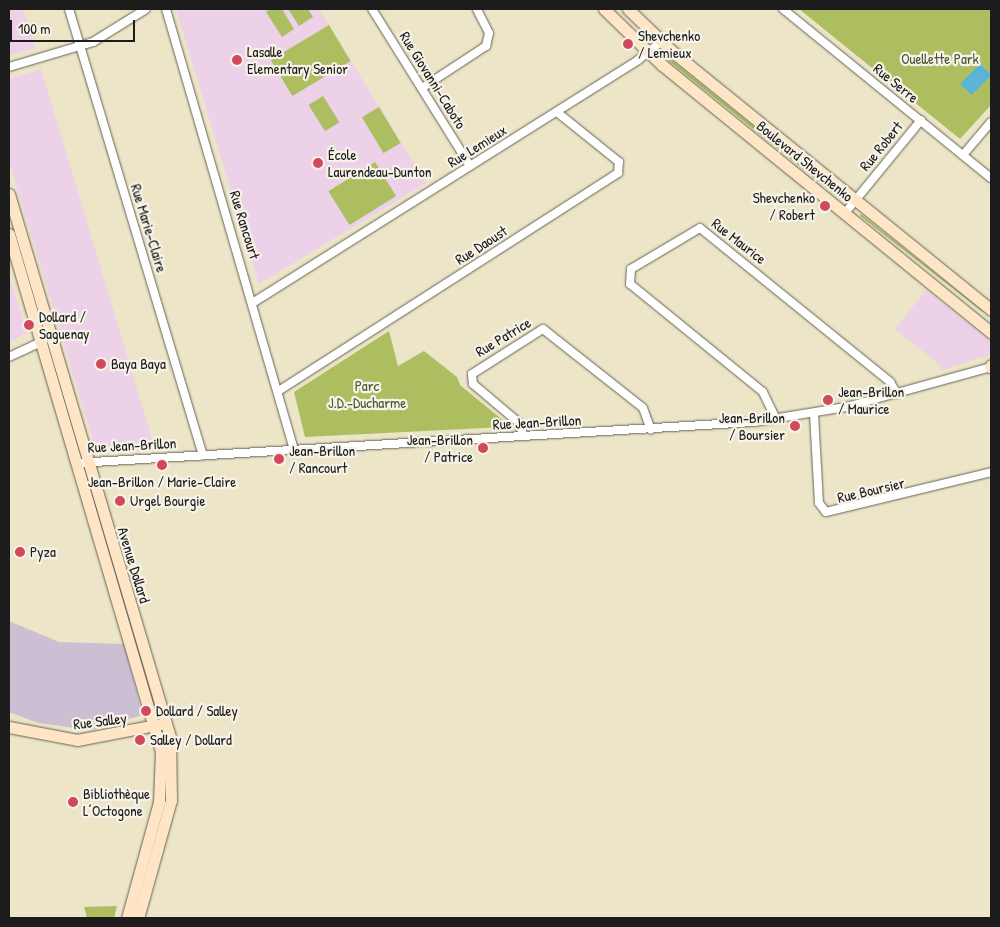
<!DOCTYPE html>
<meta charset="utf-8">
<style>
body{margin:0}
#map{position:relative;width:1000px;height:927px;overflow:hidden;background:#ece5c7;font-family:"Patrick Hand",sans-serif}
div>[style]{position:absolute}
.built>*{inset:0;background:#edd1e9}
.industrial>*{inset:0;background:#ccbfd4}
.green>*{inset:0;background:#adbe61;transform-origin:0 0}
.water>*{inset:0;background:#59b4d7;transform-origin:0 0}
.roads{filter:drop-shadow(0 0 1px #656258) drop-shadow(0 0 1px #656258)}
.street>*{height:8px;margin:-4px;padding:0 4px;transform-origin:4px;border-radius:4px;background:#fff}
.secondary>*{height:11px;margin:-5.5px;padding:0 5.5px;transform-origin:5.5px;border-radius:5.5px;background:#fde5c5}
.dots>*{width:14px;height:14px;translate:-50% -50%;box-sizing:border-box;border:2px solid #f7f3e8;border-radius:50%}
span{translate:-50% -50%;white-space:nowrap;text-align:center;line-height:1.15;-webkit-text-stroke:4.5px #f7f3e8;paint-order:stroke}
.poi-label{font-size:15px;color:#1c1c1c}
.left{translate:0 -50%;text-align:left}
.right{translate:-100% -50%;text-align:right}
.park-label{font-size:15px;color:#4f5534}
.street-label{font-size:15px;color:#1c1c1c}
.frame{position:absolute;inset:0;border:10px solid #1c1c1c;pointer-events:none}
.scale{position:absolute;left:10px;top:20px;width:125px;height:22px;box-sizing:border-box;border:2px solid #1c1c1c;border-top:0;padding-left:6px;font-size:15px;line-height:18px;white-space:nowrap;color:#1c1c1c;-webkit-text-stroke:4px #f7f3e8;paint-order:stroke}
</style>
<div id="map">
<div class="built">
<div style="clip-path:polygon(9px 9px,23px 9px,35px 48px,9px 56px)"></div>
<div style="clip-path:polygon(176px 9px,319px 9px,426px 183px,259px 284px)"></div>
<div style="clip-path:polygon(41px 69px,154px 446px,95px 448px,9px 161px,9px 79px)"></div>
<div style="clip-path:polygon(9px 275px,27px 333px,9px 342px)"></div>
<div style="clip-path:polygon(926px 290px,991px 342px,989px 355px,940px 371px,941px 366px,895px 329px)"></div>
</div>
<div class="industrial">
<div style="clip-path:polygon(9px 621px,59px 642px,124px 644px,143px 715px,90px 730px,38px 723px,9px 712px)"></div>
</div>
<div class="green">
<div style="clip-path:polygon(270px 9px,282px 9px,294px 29px,282px 37px,266px 12px)"></div>
<div style="clip-path:polygon(288px 9px,308px 9px,313px 17px,299px 26px)"></div>
<div style="clip-path:polygon(799px 9px,991px 9px,991px 105px,960px 139px)"></div>
<div style="left:329px;top:25px;width:42px;height:68px;rotate:59deg"></div>
<div style="clip-path:polygon(668px 57px,840px 196px,839px 198px,666px 59px)"></div>
<div style="left:323px;top:96px;width:31px;height:17px;rotate:58deg"></div>
<div style="left:379px;top:107px;width:42px;height:20px;rotate:59deg"></div>
<div style="left:375px;top:162px;width:40px;height:55px;rotate:58deg"></div>
<div style="clip-path:polygon(861px 214px,983px 311px,983px 312px,860px 216px)"></div>
<div style="clip-path:polygon(389px 331px,398px 366px,424px 351px,457px 377px,460px 385px,505px 422px,505px 427px,305px 437px,294px 392px)"></div>
<div style="clip-path:polygon(117px 906px,114px 918px,87px 918px,84px 907px)"></div>
</div>
<div class="water">
<div style="left:980px;top:64px;width:16px;height:28px;rotate:45deg"></div>
</div>
<div class="roads">
<div class="street">
<div style="left:69px;top:9px;width:466px;rotate:73.3deg"></div>
<div style="left:166px;top:9px;width:458px;rotate:73.8deg"></div>
<div style="left:372px;top:9px;width:185px;rotate:58deg"></div>
<div style="left:783px;top:9px;width:268px;rotate:39.1deg"></div>
<div style="left:9px;top:67px;width:88px;rotate:-16.6deg"></div>
<div style="left:93px;top:42px;width:62px;rotate:-31.9deg"></div>
<div style="left:422px;top:88px;width:77px;rotate:-33.3deg"></div>
<div style="left:486px;top:46px;width:13px;rotate:-77deg"></div>
<div style="left:489px;top:33px;width:27px;rotate:-117deg"></div>
<div style="left:963px;top:155px;width:43px;rotate:-49.7deg"></div>
<div style="left:845px;top:213px;width:120px;rotate:-50.7deg"></div>
<div style="left:254px;top:302px;width:454px;rotate:-32.2deg"></div>
<div style="left:638px;top:60px;width:29px;rotate:-38deg"></div>
<div style="left:9px;top:357px;width:38px;rotate:-25deg"></div>
<div style="left:280px;top:390px;width:402px;rotate:-32.7deg"></div>
<div style="left:618px;top:173px;width:11px;rotate:-85deg"></div>
<div style="left:619px;top:162px;width:80px;rotate:-141.1deg"></div>
<div style="left:814px;top:414px;width:89px;rotate:86.8deg"></div>
<div style="left:819px;top:503px;width:11px;rotate:52deg"></div>
<div style="left:826px;top:512px;width:170px;rotate:-13.6deg"></div>
<div style="left:776px;top:419px;width:30px;rotate:-116deg"></div>
<div style="left:763px;top:392px;width:171px;rotate:-140.9deg"></div>
<div style="left:630px;top:284px;width:15px;rotate:-86deg"></div>
<div style="left:631px;top:269px;width:80px;rotate:-30.7deg"></div>
<div style="left:700px;top:228px;width:245px;rotate:39deg"></div>
<div style="left:890px;top:382px;width:14px;rotate:60deg"></div>
<div style="left:524px;top:436px;width:15px;rotate:-113deg"></div>
<div style="left:518px;top:422px;width:59px;rotate:-139.8deg"></div>
<div style="left:473px;top:384px;width:10px;rotate:-96deg"></div>
<div style="left:472px;top:374px;width:84px;rotate:-32.4deg"></div>
<div style="left:543px;top:329px;width:127px;rotate:38.3deg"></div>
<div style="left:643px;top:408px;width:23px;rotate:70deg"></div>
<div style="left:77px;top:463px;width:678px;rotate:-3.47deg"></div>
<div style="left:754px;top:422px;width:93px;rotate:-9.3deg"></div>
<div style="left:846px;top:407px;width:150px;rotate:-15.4deg"></div>
</div>
<div class="secondary">
<div style="left:604px;top:9px;width:81px;rotate:44deg"></div>
<div style="left:662px;top:65px;width:424px;rotate:39.1deg"></div>
<div style="left:628px;top:9px;width:64px;rotate:43.7deg"></div>
<div style="left:674px;top:53px;width:408px;rotate:39deg"></div>
<div style="left:9px;top:194px;width:566px;rotate:73.48deg"></div>
<div style="left:170px;top:737px;width:63px;rotate:89.1deg"></div>
<div style="left:171px;top:800px;width:123px;rotate:105.6deg"></div>
<div style="left:9px;top:234px;width:539px;rotate:73.62deg"></div>
<div style="left:161px;top:751px;width:51px;rotate:92.2deg"></div>
<div style="left:159px;top:802px;width:120px;rotate:105.4deg"></div>
<div style="left:990px;top:367px;width:2px;rotate:-63deg"></div>
<div style="left:9px;top:727px;width:69px;rotate:10.8deg"></div>
<div style="left:77px;top:740px;width:86px;rotate:-10.8deg"></div>
</div>
</div>
<div class="dots">
<div style="left:628px;top:44px;background:#d1495b"></div>
<div style="left:237px;top:60px;background:#d1495b"></div>
<div style="left:318px;top:163px;background:#d1495b"></div>
<div style="left:825px;top:206px;background:#d1495b"></div>
<div style="left:29px;top:325px;background:#d1495b"></div>
<div style="left:101px;top:364px;background:#d1495b"></div>
<div style="left:828px;top:400px;background:#d1495b"></div>
<div style="left:795px;top:426px;background:#d1495b"></div>
<div style="left:483px;top:448px;background:#d1495b"></div>
<div style="left:279px;top:459px;background:#d1495b"></div>
<div style="left:162px;top:465px;background:#d1495b"></div>
<div style="left:120px;top:501px;background:#d1495b"></div>
<div style="left:20px;top:552px;background:#d1495b"></div>
<div style="left:146px;top:711px;background:#d1495b"></div>
<div style="left:140px;top:740px;background:#d1495b"></div>
<div style="left:73px;top:802px;background:#d1495b"></div>
</div>
<div class="poi-label">
<span class="left" style="left:638px;top:44px">Shevchenko<br>/ Lemieux</span>
<span class="left" style="left:247px;top:60px">Lasalle<br>Elementary Senior</span>
<span class="left" style="left:328px;top:163px">École<br>Laurendeau-Dunton</span>
<span class="right" style="left:815px;top:206px">Shevchenko<br>/ Robert</span>
<span class="left" style="left:39px;top:325px">Dollard /<br>Saguenay</span>
<span class="left" style="left:111px;top:364px">Baya Baya</span>
<span class="left" style="left:838px;top:400px">Jean-Brillon<br>/ Maurice</span>
<span class="right" style="left:785px;top:426px">Jean-Brillon<br>/ Boursier</span>
<span class="right" style="left:473px;top:448px">Jean-Brillon<br>/ Patrice</span>
<span class="left" style="left:289px;top:459px">Jean-Brillon<br>/ Rancourt</span>
<span style="left:162px;top:482px">Jean-Brillon / Marie-Claire</span>
<span class="left" style="left:130px;top:501px">Urgel Bourgie</span>
<span class="left" style="left:30px;top:552px">Pyza</span>
<span class="left" style="left:156px;top:711px">Dollard / Salley</span>
<span class="left" style="left:150px;top:740px">Salley / Dollard</span>
<span class="left" style="left:83px;top:802px">Bibliothèque<br>L’Octogone</span>
</div>
<div class="park-label">
<span style="left:940px;top:59px">Ouellette Park</span>
<span style="left:367px;top:394px">Parc<br>J.D.-Ducharme</span>
</div>
<div class="street-label">
<span style="left:433px;top:80px;rotate:58deg">Rue Giovanni-Caboto</span>
<span style="left:896px;top:83px;rotate:39deg">Rue Serre</span>
<span style="left:477px;top:146px;rotate:-32deg">Rue Lemieux</span>
<span style="left:881px;top:146px;rotate:-51deg">Rue Robert</span>
<span style="left:805px;top:161px;rotate:39deg">Boulevard Shevchenko</span>
<span style="left:245px;top:225px;rotate:73deg">Rue Rancourt</span>
<span style="left:149px;top:228px;rotate:73deg">Rue Marie-Claire</span>
<span style="left:739px;top:241px;rotate:38deg">Rue Maurice</span>
<span style="left:481px;top:245px;rotate:-33deg">Rue Daoust</span>
<span style="left:503px;top:337px;rotate:-31deg">Rue Patrice</span>
<span style="left:537px;top:422px;rotate:-3deg">Rue Jean-Brillon</span>
<span style="left:132px;top:445px;rotate:-3deg">Rue Jean-Brillon</span>
<span style="left:871px;top:490px;rotate:-13deg">Rue Boursier</span>
<span style="left:134px;top:565px;rotate:73deg">Avenue Dollard</span>
<span style="left:100px;top:721px;rotate:-7deg">Rue Salley</span>
</div>
<div class="frame"></div>
<div class="scale">100 m</div>
</div>
